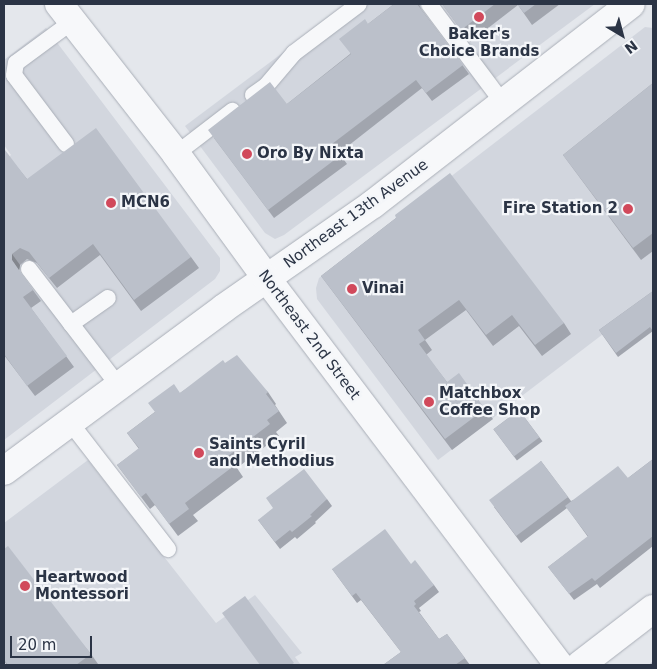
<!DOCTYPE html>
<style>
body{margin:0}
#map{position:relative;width:657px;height:669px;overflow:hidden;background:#e4e7ec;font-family:"DejaVu Sans",sans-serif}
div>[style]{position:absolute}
.built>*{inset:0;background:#d2d6de}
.roads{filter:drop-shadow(0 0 1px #a9aeb7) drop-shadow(0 0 1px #a9aeb7)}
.service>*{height:16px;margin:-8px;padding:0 8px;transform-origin:8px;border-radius:8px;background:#f7f8fa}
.minor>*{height:28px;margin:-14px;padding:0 14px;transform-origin:14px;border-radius:14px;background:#f7f8fa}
.tertiary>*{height:28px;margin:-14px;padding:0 14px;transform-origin:14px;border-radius:14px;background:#f7f8fa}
.wall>*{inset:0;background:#a1a5ae;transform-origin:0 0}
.shaded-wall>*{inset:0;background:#83868d}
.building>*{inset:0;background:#bbc0ca;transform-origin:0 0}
.dots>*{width:14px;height:14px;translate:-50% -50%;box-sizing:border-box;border:2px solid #f4f6f9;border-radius:50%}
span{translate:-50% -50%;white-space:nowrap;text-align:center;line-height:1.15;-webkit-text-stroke:4.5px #f4f6f9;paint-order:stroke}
.poi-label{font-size:15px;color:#2b3445;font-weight:700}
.left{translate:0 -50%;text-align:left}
.right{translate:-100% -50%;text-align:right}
.street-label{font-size:15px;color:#2b3445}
.frame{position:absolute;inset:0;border:5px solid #2b3445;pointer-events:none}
.north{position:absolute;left:597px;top:10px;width:50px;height:50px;-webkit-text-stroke:4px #f4f6f9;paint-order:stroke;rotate:143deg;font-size:14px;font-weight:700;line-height:20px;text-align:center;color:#2b3445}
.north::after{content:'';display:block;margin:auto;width:18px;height:22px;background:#2b3445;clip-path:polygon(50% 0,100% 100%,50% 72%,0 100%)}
.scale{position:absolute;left:10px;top:636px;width:82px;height:22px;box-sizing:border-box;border:2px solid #2b3445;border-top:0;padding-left:6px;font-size:15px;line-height:18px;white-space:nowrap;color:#2b3445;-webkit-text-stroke:4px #f4f6f9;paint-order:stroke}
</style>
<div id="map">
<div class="built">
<div style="clip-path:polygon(348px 4px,595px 4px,284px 235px,275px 239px,265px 233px,185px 126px)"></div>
<div style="clip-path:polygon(645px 27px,653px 28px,653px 296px,438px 460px,317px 299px,316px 288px,319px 278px)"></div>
<div style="clip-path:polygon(46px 28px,220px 258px,220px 271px,215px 279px,4px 440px,4px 161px,11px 155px,4px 145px,4px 60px)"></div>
<div style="clip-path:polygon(88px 460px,216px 623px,255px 595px,302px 653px,295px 657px,301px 665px,4px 665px,4px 523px)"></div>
</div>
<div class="roads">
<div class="service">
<div style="left:429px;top:4px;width:124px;rotate:53.2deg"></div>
<div style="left:253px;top:95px;width:16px;rotate:-35deg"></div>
<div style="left:266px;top:86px;width:43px;rotate:-49.7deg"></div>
<div style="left:294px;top:53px;width:81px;rotate:-37deg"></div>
<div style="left:66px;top:144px;width:86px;rotate:-127deg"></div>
<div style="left:14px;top:75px;width:12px;rotate:-81deg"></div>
<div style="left:16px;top:63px;width:71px;rotate:-36.4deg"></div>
<div style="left:176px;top:154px;width:71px;rotate:-37.5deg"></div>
<div style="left:29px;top:269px;width:146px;rotate:52.5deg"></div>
<div style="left:71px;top:324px;width:45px;rotate:-35.1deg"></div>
<div style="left:69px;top:421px;width:162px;rotate:52.3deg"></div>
</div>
<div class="minor">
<div style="left:4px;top:471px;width:274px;rotate:-36.5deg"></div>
<div style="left:224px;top:308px;width:182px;rotate:-34.9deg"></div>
<div style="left:373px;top:204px;width:326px;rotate:-37.8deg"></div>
<div style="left:580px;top:665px;width:92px;rotate:-37.5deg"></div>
</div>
<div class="tertiary">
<div style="left:59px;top:4px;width:190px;rotate:52deg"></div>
<div style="left:176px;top:154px;width:155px;rotate:53.9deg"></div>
<div style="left:267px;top:279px;width:484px;rotate:52.9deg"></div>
</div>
</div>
<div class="wall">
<div style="clip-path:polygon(394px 4px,419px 4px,421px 9px,469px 74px,432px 101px,422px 88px,339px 153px,347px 164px,274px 218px,214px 138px,287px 104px,350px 54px,368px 24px)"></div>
<div style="clip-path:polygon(442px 4px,560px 4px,532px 25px,518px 5px,470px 42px)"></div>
<div style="clip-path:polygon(653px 83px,653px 251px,641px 260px,563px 155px)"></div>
<div style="clip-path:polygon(4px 151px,27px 179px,191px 257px,199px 268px,141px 311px,100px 255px,57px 288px,37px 263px,27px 259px,20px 265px,19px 271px,41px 301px,31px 308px,74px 367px,35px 396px,4px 355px)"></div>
<div style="clip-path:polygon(396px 218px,564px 323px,571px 334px,542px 356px,519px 326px,493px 346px,466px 310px,425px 340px,432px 350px,426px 355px,447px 382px,485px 409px,493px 419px,452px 450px,321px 276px)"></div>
<div style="clip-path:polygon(653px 291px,653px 331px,618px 357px,599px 330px)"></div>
<div style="clip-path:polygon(225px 363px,268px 392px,276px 404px,275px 405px,287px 423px,276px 432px,279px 436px,237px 468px,243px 477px,193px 515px,198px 521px,178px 536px,155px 505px,150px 509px,117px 465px,139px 449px,127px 433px,180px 393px)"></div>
<div style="left:519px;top:410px;width:39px;height:32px;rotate:53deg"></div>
<div style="clip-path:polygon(653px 459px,653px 546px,600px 588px,597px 584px,574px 600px,548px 567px,588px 537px,567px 508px,521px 543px,494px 507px,541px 461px,571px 501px,628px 478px)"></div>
<div style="clip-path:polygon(327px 499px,332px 506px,315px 522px,316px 523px,297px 539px,295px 537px,280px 549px,258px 520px)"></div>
<div style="clip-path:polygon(4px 549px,91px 654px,98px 664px,96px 665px,7px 665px,4px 661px)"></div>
<div style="clip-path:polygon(411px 564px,434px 585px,439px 592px,419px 608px,421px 611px,419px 612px,439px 639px,447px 634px,470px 665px,383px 665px,401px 652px,361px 600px,357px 603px,332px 569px)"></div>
</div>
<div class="shaded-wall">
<div style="clip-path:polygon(12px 254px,20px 265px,19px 271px,12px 260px)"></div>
</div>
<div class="building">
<div style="clip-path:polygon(394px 4px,417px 4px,463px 65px,426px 93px,416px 80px,332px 144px,341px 155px,268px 210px,208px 130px,270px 82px,287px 104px,351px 54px,339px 39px,365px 19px,368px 24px)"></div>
<div style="clip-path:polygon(442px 4px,495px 4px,461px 30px)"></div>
<div style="clip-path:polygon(517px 4px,536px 4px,524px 13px)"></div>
<div style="clip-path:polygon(653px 83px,653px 233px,633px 248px,563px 155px)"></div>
<div style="clip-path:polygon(96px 128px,191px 257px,134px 300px,93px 244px,49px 278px,29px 252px,20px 248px,12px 254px,12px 260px,33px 290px,23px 297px,67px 356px,27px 386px,4px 354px,4px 151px,5px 150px,27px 179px)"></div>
<div style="clip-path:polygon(450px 173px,564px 323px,535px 345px,512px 315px,486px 335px,459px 300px,418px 330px,425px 340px,419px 344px,447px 382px,459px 373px,485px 409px,445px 439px,321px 276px,396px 218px,395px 215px)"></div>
<div style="clip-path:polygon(653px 291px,653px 331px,650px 327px,616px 353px,599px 330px)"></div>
<div style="clip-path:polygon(237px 355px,268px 392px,266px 394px,279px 411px,267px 420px,270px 424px,228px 456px,235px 465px,185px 503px,189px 509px,169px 524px,146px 493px,141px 497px,117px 465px,139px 448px,127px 433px,155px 412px,148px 403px,174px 384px,180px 393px,223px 360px,225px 363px)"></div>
<div style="left:519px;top:410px;width:34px;height:32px;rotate:53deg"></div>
<div style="clip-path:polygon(653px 459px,653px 536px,595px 581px,592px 578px,569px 594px,548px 567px,588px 536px,565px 506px,618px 466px,628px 478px)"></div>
<div style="left:541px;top:461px;width:45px;height:65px;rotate:53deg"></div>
<div style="clip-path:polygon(304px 469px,327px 499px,310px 515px,312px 516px,292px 532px,290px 530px,275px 542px,258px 520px,273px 508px,266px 498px)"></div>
<div style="clip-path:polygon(385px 529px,411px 564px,415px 560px,434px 585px,414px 601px,416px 604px,414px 606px,439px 639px,447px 634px,465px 658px,455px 665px,383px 665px,401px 652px,356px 593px,352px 596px,332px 569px)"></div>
<div style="clip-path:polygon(8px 546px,91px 654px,76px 665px,8px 665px,4px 660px,4px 549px)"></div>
<div style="clip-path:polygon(245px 596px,294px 663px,291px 665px,260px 665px,222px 613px)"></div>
<div style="clip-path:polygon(653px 661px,653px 665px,649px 665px)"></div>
</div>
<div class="dots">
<div style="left:479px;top:17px;background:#d1495b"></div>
<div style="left:247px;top:154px;background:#d1495b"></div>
<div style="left:111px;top:203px;background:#d1495b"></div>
<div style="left:628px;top:209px;background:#d1495b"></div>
<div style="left:352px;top:289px;background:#d1495b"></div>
<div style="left:429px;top:402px;background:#d1495b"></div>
<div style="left:199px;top:453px;background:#d1495b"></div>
<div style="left:25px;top:586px;background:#d1495b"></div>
</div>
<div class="poi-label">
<span style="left:479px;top:43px">Baker's<br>Choice Brands</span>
<span class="left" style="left:257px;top:154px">Oro By Nixta</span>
<span class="left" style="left:121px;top:203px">MCN6</span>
<span class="right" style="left:618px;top:209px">Fire Station 2</span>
<span class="left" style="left:362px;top:289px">Vinai</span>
<span class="left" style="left:439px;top:402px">Matchbox<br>Coffee Shop</span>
<span class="left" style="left:209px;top:453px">Saints Cyril<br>and Methodius</span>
<span class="left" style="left:35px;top:586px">Heartwood<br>Montessori</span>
</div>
<div class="street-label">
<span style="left:356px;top:214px;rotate:-36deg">Northeast 13th Avenue</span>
<span style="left:309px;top:335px;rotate:53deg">Northeast 2nd Street</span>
</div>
<div class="frame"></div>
<div class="north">N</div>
<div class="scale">20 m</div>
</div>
